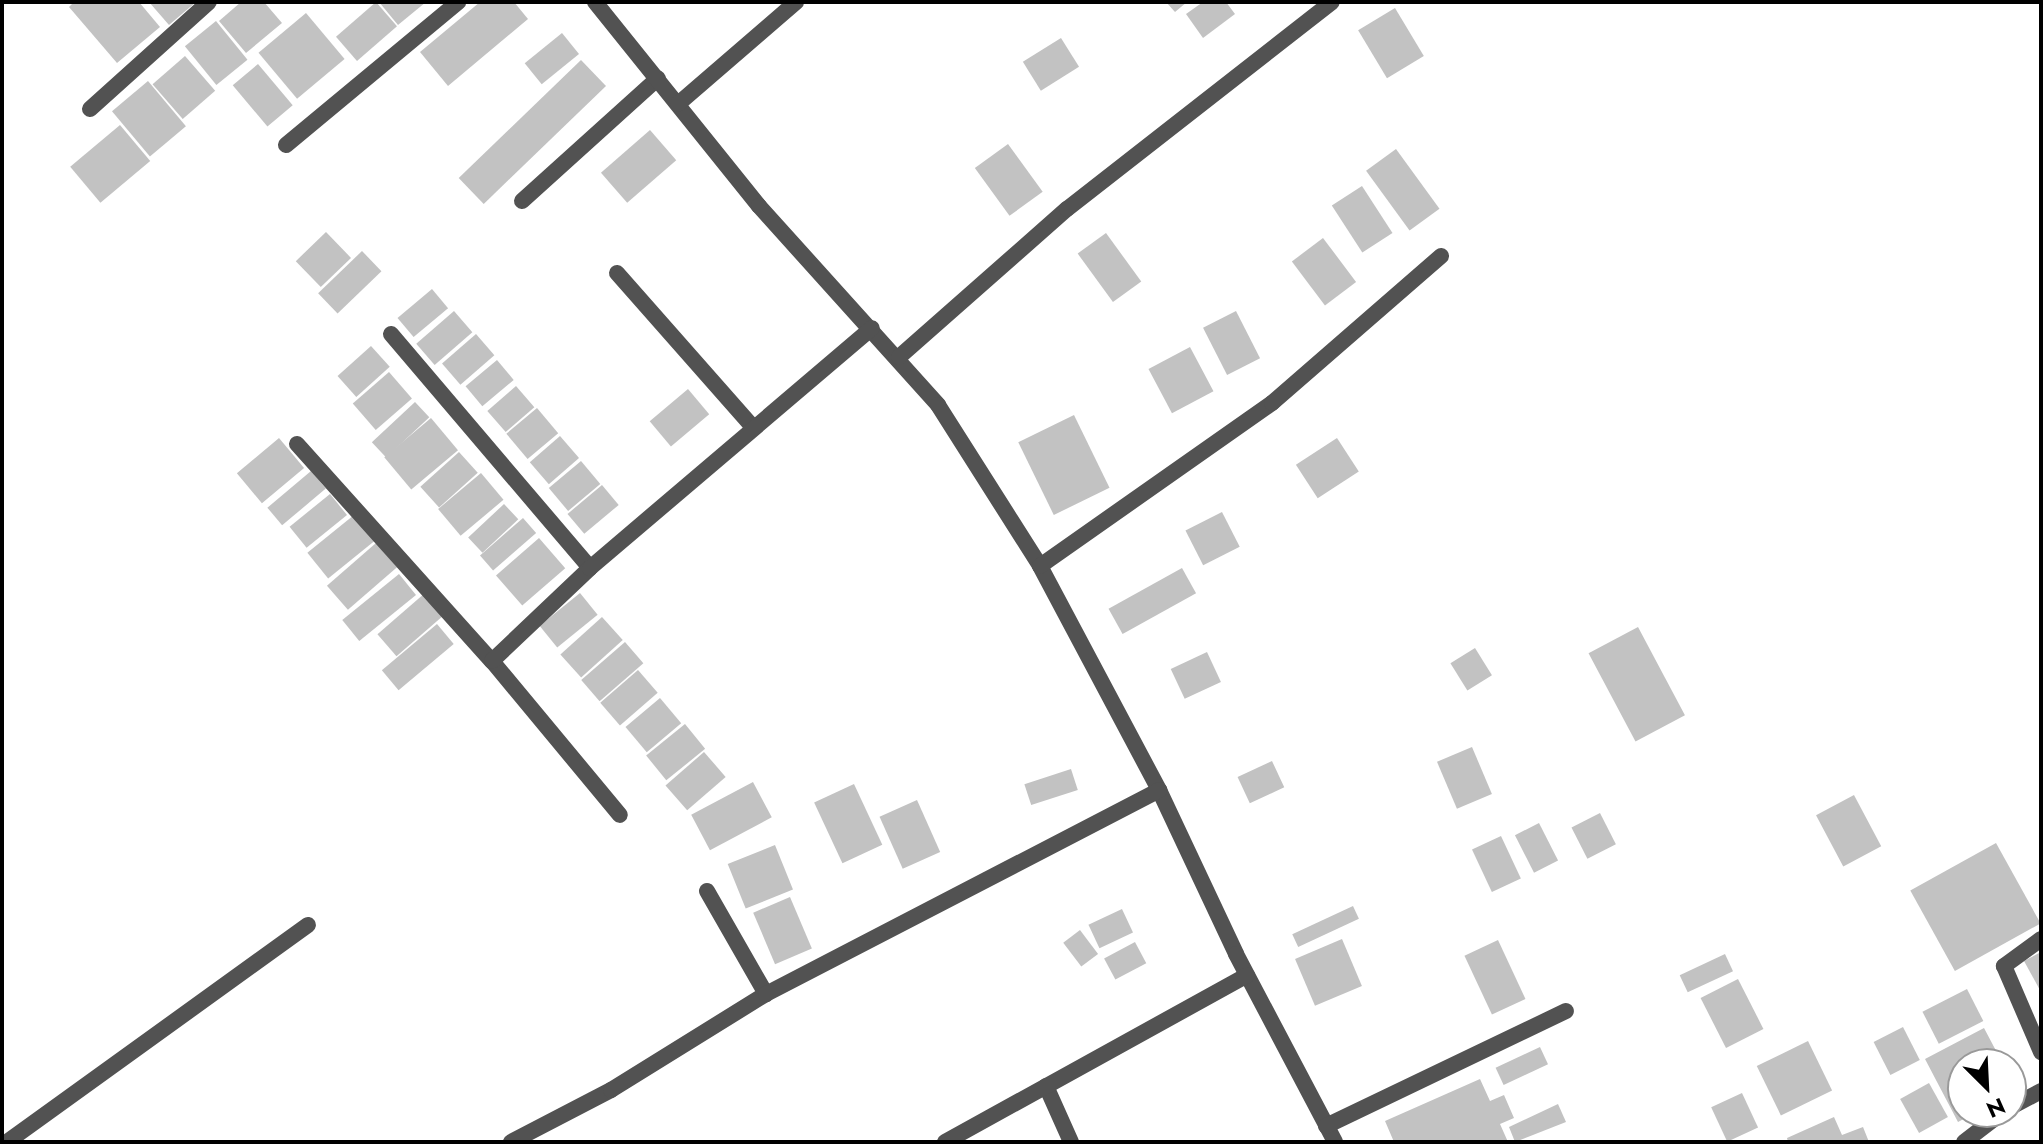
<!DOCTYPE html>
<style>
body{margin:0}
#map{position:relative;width:2043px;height:1144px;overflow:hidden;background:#fff;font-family:Jost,sans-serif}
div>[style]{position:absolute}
.building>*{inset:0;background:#c2c2c2;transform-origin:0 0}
.lane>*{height:16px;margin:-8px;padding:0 8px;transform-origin:8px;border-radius:8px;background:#525252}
.street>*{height:16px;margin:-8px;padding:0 8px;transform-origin:8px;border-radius:8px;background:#525252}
span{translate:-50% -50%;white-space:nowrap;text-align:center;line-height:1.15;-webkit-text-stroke:6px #fff;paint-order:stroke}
.frame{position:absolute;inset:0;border:4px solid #000;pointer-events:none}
.north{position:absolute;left:1947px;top:1048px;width:80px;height:80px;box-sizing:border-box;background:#fff;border:2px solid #999;border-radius:50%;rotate:156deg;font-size:22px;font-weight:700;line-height:32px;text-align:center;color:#000}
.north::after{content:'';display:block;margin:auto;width:28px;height:36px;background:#000;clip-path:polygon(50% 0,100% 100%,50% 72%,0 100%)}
</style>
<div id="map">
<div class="building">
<div style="clip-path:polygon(74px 2px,139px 2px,160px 27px,117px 63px,69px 7px)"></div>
<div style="clip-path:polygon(149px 2px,196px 2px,169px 25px)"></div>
<div style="clip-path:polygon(241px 2px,264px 2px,282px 23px,246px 53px,219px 21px)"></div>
<div style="left:376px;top:2px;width:32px;height:53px;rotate:49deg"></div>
<div style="clip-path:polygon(379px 2px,426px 2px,398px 25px)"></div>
<div style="clip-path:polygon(480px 2px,514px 2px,528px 19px,448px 86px,420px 52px)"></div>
<div style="clip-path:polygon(1166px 2px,1187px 2px,1175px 12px)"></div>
<div style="clip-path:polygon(1203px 2px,1226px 2px,1235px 14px,1203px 38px,1186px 14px)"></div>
<div style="left:1395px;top:8px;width:56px;height:43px;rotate:59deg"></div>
<div style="left:306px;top:13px;width:60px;height:62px;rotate:50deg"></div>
<div style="left:216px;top:21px;width:50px;height:40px;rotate:51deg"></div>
<div style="left:562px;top:33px;width:27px;height:48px;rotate:51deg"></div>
<div style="left:1061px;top:38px;width:34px;height:45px;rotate:58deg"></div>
<div style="left:185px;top:56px;width:46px;height:43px;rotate:49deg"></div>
<div style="left:581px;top:60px;width:36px;height:170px;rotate:46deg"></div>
<div style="left:258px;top:64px;width:54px;height:33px;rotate:50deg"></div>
<div style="left:148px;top:81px;width:59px;height:47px;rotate:50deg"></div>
<div style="left:120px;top:125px;width:47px;height:65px;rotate:50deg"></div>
<div style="left:650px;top:130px;width:40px;height:65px;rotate:49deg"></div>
<div style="left:1008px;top:144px;width:59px;height:41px;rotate:54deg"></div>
<div style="left:1396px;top:149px;width:74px;height:37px;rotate:54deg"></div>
<div style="left:1362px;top:186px;width:56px;height:36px;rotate:57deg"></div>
<div style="left:326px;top:232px;width:36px;height:42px;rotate:46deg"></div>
<div style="left:1106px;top:233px;width:60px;height:35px;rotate:54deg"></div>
<div style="left:1323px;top:238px;width:55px;height:39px;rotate:53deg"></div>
<div style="left:362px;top:251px;width:28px;height:61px;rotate:46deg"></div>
<div style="left:432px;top:289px;width:25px;height:45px;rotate:50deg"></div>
<div style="left:454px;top:311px;width:28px;height:50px;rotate:49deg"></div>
<div style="left:1236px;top:311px;width:53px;height:37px;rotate:63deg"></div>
<div style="left:476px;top:334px;width:28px;height:45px;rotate:49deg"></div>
<div style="left:371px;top:346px;width:28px;height:45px;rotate:48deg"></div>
<div style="left:1190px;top:347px;width:50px;height:47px;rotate:62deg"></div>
<div style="left:497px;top:360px;width:26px;height:41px;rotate:50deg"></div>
<div style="left:389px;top:372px;width:35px;height:48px;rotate:49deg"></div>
<div style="left:516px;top:386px;width:28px;height:38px;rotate:49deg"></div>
<div style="left:688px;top:389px;width:33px;height:50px;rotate:50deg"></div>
<div style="left:415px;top:402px;width:21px;height:59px;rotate:47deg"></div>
<div style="left:537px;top:408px;width:33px;height:40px;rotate:50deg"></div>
<div style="left:1074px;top:415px;width:81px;height:62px;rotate:64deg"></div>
<div style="left:431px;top:418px;width:42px;height:61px;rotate:50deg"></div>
<div style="left:560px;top:436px;width:29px;height:40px;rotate:49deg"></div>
<div style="left:279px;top:438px;width:39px;height:55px;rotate:50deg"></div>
<div style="left:1337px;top:438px;width:40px;height:49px;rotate:57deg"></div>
<div style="left:459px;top:452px;width:28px;height:52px;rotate:48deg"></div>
<div style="left:581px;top:461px;width:30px;height:42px;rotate:50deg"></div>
<div style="left:311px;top:471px;width:23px;height:57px;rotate:50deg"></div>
<div style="left:481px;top:473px;width:35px;height:56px;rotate:50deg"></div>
<div style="left:602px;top:485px;width:26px;height:45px;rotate:50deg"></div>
<div style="left:330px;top:494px;width:27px;height:52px;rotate:51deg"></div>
<div style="left:504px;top:504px;width:21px;height:49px;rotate:47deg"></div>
<div style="left:1222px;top:512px;width:39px;height:41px;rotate:63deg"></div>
<div style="left:354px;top:515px;width:33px;height:60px;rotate:51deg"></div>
<div style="left:523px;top:518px;width:20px;height:57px;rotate:49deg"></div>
<div style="left:539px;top:538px;width:40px;height:57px;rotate:49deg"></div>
<div style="left:376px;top:543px;width:32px;height:65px;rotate:49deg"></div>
<div style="left:1182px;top:568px;width:29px;height:84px;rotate:61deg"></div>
<div style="left:399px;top:574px;width:27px;height:73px;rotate:51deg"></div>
<div style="left:425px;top:593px;width:29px;height:63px;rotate:49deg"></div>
<div style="left:580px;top:593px;width:28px;height:52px;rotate:51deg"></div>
<div style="left:602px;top:617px;width:31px;height:56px;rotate:48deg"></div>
<div style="left:437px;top:624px;width:26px;height:72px;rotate:50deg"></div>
<div style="left:1638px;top:627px;width:100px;height:56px;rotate:62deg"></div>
<div style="left:625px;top:642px;width:28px;height:58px;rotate:49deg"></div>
<div style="left:1475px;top:648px;width:32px;height:29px;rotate:58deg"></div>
<div style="left:1207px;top:652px;width:33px;height:40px;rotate:65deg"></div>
<div style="left:638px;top:670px;width:30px;height:50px;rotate:49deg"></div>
<div style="left:660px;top:698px;width:33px;height:45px;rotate:50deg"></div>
<div style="left:685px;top:724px;width:32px;height:50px;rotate:51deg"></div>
<div style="left:1472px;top:747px;width:51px;height:38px;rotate:67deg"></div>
<div style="left:704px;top:752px;width:33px;height:51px;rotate:49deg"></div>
<div style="left:1272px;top:761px;width:29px;height:38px;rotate:65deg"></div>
<div style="left:1071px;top:769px;width:22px;height:49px;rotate:72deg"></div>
<div style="left:753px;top:782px;width:40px;height:70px;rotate:62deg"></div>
<div style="left:854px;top:784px;width:67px;height:44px;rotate:65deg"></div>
<div style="left:1854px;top:795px;width:58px;height:43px;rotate:62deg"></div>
<div style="left:917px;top:800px;width:57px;height:41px;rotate:66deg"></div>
<div style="left:1600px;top:813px;width:35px;height:32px;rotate:63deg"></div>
<div style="left:1539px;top:823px;width:42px;height:27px;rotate:63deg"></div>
<div style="left:1501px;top:836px;width:47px;height:32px;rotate:65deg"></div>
<div style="left:1996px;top:843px;width:92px;height:98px;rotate:61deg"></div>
<div style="left:775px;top:845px;width:48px;height:51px;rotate:68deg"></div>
<div style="left:790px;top:897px;width:56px;height:40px;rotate:67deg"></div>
<div style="left:1353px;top:906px;width:14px;height:67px;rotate:65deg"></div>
<div style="left:1122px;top:909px;width:26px;height:37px;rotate:65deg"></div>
<div style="left:1080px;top:930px;width:30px;height:21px;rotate:53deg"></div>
<div style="left:1342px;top:939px;width:51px;height:51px;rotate:67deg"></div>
<div style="left:1498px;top:940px;width:65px;height:37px;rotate:65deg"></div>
<div style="left:1135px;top:942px;width:24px;height:35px;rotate:62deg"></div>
<div style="clip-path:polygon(2041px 952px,2041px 992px,2024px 961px)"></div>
<div style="left:1725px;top:954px;width:19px;height:50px;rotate:65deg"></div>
<div style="left:1738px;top:979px;width:56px;height:42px;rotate:63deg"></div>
<div style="left:1967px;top:989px;width:36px;height:50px;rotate:63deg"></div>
<div style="left:1903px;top:1027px;width:37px;height:33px;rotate:63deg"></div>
<div style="clip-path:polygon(1984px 1028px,2003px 1064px,1963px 1064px,1963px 1112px,1977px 1112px,1958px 1122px,1925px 1059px)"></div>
<div style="left:1808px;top:1041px;width:55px;height:57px;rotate:64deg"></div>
<div style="left:1540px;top:1047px;width:19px;height:49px;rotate:65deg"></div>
<div style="clip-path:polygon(1480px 1079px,1490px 1101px,1504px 1095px,1514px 1118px,1500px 1124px,1508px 1142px,1394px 1142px,1385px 1121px)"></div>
<div style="left:1929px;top:1083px;width:39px;height:33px;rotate:61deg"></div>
<div style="left:1742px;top:1093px;width:38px;height:34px;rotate:65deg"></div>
<div style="clip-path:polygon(1558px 1104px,1566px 1122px,1515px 1142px,1509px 1127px)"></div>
<div style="clip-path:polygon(1834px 1117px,1842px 1135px,1863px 1127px,1869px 1142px,1788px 1142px,1787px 1138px)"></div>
</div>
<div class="lane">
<div style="left:522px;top:201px;width:183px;rotate:-42.1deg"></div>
</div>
<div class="street">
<div style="left:595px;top:2px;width:262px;rotate:51.2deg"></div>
<div style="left:759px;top:206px;width:268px;rotate:48deg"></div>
<div style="left:938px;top:405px;width:191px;rotate:57.6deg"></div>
<div style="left:1040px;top:566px;width:254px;rotate:62deg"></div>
<div style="left:1159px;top:790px;width:181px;rotate:64.8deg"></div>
<div style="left:1236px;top:954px;width:212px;rotate:62.2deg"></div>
<div style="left:678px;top:104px;width:156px;rotate:-40.8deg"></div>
<div style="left:90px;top:109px;width:160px;rotate:-42deg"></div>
<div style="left:286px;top:145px;width:224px;rotate:-39.7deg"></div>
<div style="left:617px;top:273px;width:204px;rotate:48.6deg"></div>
<div style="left:391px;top:334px;width:307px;rotate:49.6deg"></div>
<div style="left:899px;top:357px;width:224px;rotate:-41.4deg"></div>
<div style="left:1067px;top:209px;width:336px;rotate:-38deg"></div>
<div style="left:297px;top:444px;width:292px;rotate:48.1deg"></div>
<div style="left:492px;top:661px;width:200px;rotate:50.3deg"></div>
<div style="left:1040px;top:566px;width:284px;rotate:-35.1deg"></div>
<div style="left:1272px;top:403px;width:224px;rotate:-41deg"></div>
<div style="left:492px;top:661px;width:135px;rotate:-43.5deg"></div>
<div style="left:590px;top:568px;width:370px;rotate:-40.4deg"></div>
<div style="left:707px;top:891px;width:119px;rotate:60.2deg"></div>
<div style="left:2041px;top:939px;width:46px;rotate:143.9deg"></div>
<div style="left:2004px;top:966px;width:94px;rotate:66.7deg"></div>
<div style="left:1046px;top:1086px;width:61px;rotate:65.9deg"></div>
<div style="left:2011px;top:1107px;width:34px;rotate:-28deg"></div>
<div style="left:1326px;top:1126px;width:266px;rotate:-25.6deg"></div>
<div style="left:7px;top:1142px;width:371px;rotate:-35.8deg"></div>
<div style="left:511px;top:1142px;width:113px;rotate:-27.5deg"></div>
<div style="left:611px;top:1090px;width:182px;rotate:-31.8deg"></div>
<div style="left:766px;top:994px;width:443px;rotate:-27.4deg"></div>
<div style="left:945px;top:1142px;width:345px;rotate:-28.9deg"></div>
<div style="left:1964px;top:1142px;width:49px;rotate:-37.6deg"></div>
</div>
<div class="frame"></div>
<div class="north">N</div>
</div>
